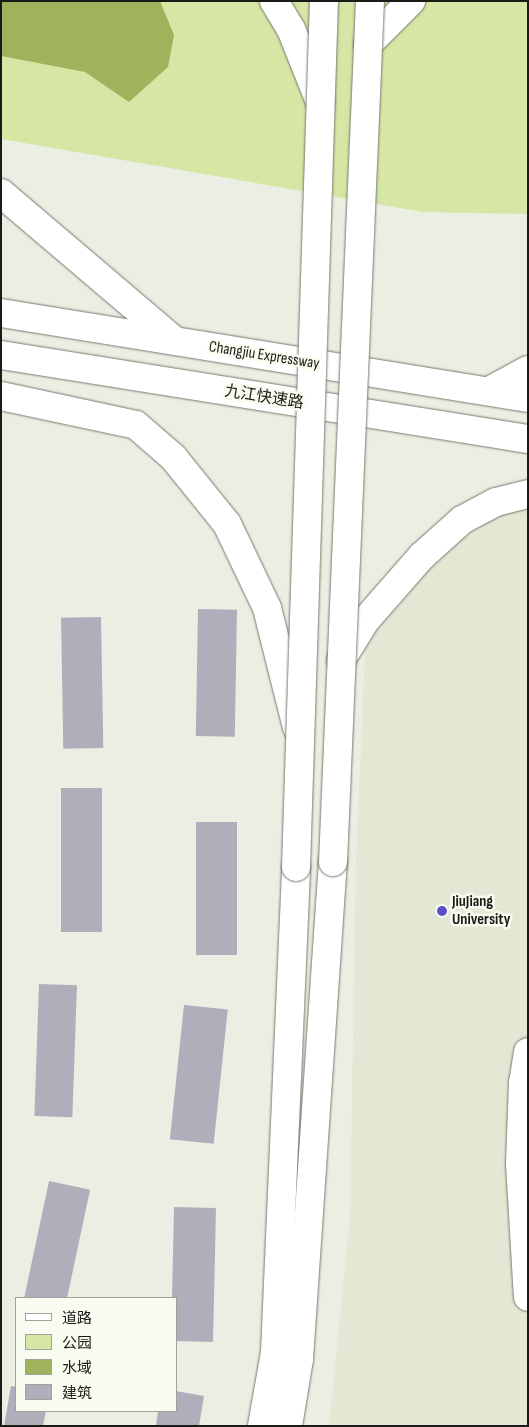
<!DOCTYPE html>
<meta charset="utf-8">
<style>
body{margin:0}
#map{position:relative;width:529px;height:1427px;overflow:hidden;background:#ebefe3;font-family:"Sofia Sans Condensed","Noto Sans SC",sans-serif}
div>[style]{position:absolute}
.built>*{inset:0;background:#e2e8d4}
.green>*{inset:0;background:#d5e6a5}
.water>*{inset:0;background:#9eb35b}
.building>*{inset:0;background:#afafbb;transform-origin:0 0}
.roads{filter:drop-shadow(0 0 1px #76796e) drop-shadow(0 0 1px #76796e)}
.minor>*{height:28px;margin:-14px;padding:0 14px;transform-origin:14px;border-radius:14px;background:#fff}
.highway>*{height:28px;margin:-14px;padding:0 14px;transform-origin:14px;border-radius:14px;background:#fff}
.bridges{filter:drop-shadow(0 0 1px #76796e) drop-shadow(0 0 1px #76796e)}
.minor-bridge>*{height:28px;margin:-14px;padding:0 14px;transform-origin:14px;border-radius:14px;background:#fff}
.dots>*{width:14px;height:14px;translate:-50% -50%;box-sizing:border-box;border:2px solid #f9fcf0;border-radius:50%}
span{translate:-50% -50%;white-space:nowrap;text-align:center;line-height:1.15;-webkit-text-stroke:5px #f9fcf0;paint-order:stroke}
.street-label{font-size:16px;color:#1a1b17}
.poi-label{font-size:16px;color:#1a1b17;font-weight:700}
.left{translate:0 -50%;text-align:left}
.frame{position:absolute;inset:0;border:2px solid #1a1b17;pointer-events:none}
.legend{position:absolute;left:15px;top:1297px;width:162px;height:115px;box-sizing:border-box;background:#f9fcf0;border:1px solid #a0a299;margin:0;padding:6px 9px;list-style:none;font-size:15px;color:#1a1b17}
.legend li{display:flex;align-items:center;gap:10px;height:25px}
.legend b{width:25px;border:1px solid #a0a299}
</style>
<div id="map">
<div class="built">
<div style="clip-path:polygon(528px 482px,528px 1426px,329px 1426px,350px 1216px,356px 859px,366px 632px,405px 558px)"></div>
</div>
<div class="green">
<div style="clip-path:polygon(1px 1px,528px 1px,528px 214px,423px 212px,1px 139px)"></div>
</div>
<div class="water">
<div style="clip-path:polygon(1px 1px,160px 1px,174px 35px,168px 67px,129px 102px,85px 72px,1px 56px)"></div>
</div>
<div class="building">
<div style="left:198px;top:609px;width:39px;height:127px;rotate:1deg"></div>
<div style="left:101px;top:617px;width:131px;height:40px;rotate:89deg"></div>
<div style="left:61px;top:788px;width:41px;height:144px"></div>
<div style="left:196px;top:822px;width:41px;height:133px"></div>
<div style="left:39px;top:984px;width:38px;height:132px;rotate:2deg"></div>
<div style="left:184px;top:1005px;width:44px;height:135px;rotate:6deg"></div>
<div style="left:49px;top:1181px;width:42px;height:120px;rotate:12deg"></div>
<div style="clip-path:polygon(174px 1207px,216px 1208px,213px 1342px,176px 1341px,176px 1298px,172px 1298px)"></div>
<div style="clip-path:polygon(11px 1386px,16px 1387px,16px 1411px,46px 1411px,43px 1426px,4px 1426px)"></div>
<div style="clip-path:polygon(176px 1391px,204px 1396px,199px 1426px,156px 1426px,158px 1411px,176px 1411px)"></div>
</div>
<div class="roads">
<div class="minor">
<div style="left:528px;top:1052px;width:30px;rotate:99deg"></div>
<div style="left:523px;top:1082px;width:82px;rotate:92.1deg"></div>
<div style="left:520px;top:1164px;width:133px;rotate:86.6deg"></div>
<div style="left:262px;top:1426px;width:75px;rotate:-80deg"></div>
<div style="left:275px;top:1352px;width:485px;rotate:-87.5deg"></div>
<div style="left:288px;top:1426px;width:68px;rotate:-80.7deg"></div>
<div style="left:299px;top:1359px;width:498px;rotate:-86.1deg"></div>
</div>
<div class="highway">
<div style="left:274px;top:1px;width:33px;rotate:59deg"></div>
<div style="left:291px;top:29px;width:79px;rotate:68.3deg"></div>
<div style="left:368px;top:44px;width:61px;rotate:-45deg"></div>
<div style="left:1px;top:193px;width:228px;rotate:40.4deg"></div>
<div style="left:1px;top:313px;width:534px;rotate:9.16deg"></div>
<div style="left:1px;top:355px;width:534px;rotate:9.06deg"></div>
<div style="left:489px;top:391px;width:44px;rotate:-28.3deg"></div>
<div style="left:1px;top:396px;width:138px;rotate:12.1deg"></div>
<div style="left:136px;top:425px;width:49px;rotate:40.9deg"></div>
<div style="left:173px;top:457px;width:86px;rotate:51.1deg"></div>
<div style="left:227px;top:524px;width:93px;rotate:64.5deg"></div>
<div style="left:267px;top:608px;width:123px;rotate:75.9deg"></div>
<div style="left:341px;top:660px;width:46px;rotate:-58.4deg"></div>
<div style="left:365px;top:621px;width:86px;rotate:-48.8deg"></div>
<div style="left:422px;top:556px;width:54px;rotate:-42deg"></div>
<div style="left:462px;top:520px;width:38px;rotate:-28deg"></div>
<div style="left:496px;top:502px;width:33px;rotate:-14deg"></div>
</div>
</div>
<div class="bridges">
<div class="minor-bridge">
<div style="left:333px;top:862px;width:862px;rotate:-87.54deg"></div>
<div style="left:296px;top:867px;width:866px;rotate:-88.15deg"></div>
</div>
</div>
<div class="dots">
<div style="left:442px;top:911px;background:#5d4fc7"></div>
</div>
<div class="street-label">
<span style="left:264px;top:356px;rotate:9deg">Changjiu Expressway</span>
<span style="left:264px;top:398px;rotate:9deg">九江快速路</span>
</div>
<div class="poi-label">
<span class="left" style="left:452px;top:911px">JiuJiang<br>University</span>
</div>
<div class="frame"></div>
<ul class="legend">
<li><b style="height:6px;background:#fff"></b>道路</li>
<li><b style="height:14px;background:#d5e6a5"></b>公园</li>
<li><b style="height:14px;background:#9eb35b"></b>水域</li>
<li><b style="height:14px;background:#afafbb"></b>建筑</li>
</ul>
</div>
